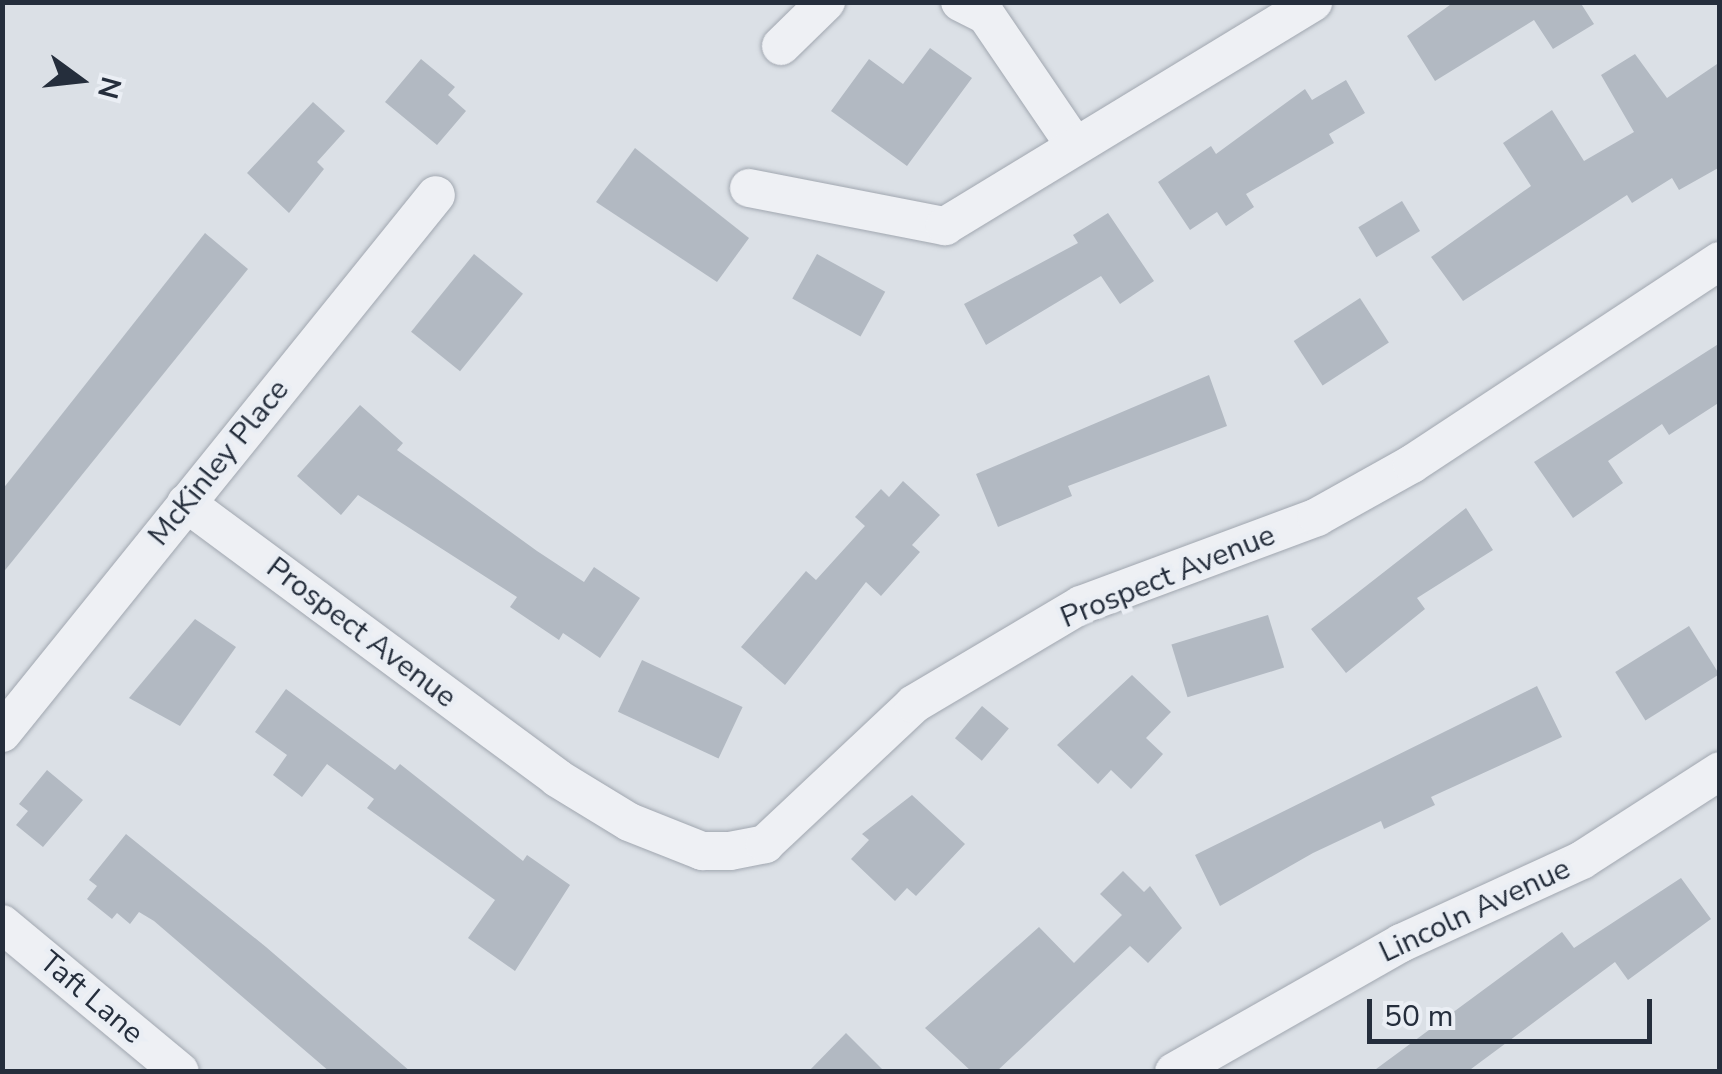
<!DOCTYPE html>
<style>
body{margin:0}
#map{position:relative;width:1722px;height:1074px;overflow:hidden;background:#dbe0e6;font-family:"Nunito Sans",sans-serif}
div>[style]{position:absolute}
.building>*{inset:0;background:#b2b9c2;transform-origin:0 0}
.roads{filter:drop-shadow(0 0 2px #a1a7b0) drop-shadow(0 0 2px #a1a7b0)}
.street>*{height:38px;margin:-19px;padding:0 19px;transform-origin:19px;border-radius:19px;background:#eef0f4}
span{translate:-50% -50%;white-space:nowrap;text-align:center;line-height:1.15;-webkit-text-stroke:9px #eaeef4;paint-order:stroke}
.street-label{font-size:30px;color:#252e3c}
.frame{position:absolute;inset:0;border:5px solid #252e3c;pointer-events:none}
.north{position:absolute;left:30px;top:30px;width:100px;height:100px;-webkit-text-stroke:8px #eaeef4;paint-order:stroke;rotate:105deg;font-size:28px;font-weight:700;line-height:40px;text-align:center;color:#252e3c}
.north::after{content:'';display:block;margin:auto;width:35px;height:45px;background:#252e3c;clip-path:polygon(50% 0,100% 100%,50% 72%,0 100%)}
.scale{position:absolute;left:1367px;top:999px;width:285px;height:45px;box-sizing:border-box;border:5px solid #252e3c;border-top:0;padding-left:12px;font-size:30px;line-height:35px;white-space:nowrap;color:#252e3c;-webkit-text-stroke:8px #eaeef4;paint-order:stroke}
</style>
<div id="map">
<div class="building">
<div style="clip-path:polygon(1454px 2px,1580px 2px,1594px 24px,1553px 49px,1534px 20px,1435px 81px,1407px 36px)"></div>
<div style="clip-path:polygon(930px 48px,972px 78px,907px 166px,831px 111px,869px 59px,903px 84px)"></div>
<div style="clip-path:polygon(1635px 54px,1667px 98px,1720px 62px,1720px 167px,1679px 190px,1672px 178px,1632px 203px,1627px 195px,1463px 301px,1431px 257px,1531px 186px,1503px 143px,1552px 110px,1584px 161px,1634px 132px,1601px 75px)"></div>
<div style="clip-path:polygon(421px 59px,455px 87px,448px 95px,466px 111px,437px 145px,385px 102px)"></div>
<div style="clip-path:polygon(1346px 80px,1365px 113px,1329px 134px,1334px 143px,1246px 194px,1254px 207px,1226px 226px,1217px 212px,1190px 230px,1158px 182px,1211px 146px,1216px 154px,1305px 89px,1312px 100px)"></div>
<div style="clip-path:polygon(313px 102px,345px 131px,317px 162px,324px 169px,289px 213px,247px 173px)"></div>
<div style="clip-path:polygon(635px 148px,749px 238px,717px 282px,596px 202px)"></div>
<div style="left:1402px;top:201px;width:35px;height:51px;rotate:59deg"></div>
<div style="clip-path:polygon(1108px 213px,1154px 281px,1120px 304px,1101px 276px,986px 345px,964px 304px,1078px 243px,1073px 235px)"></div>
<div style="clip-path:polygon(205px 233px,248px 269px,2px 574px,2px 490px)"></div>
<div style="left:474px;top:254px;width:63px;height:100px;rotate:39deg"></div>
<div style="left:817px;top:254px;width:78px;height:51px;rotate:29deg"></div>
<div style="left:1360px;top:298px;width:53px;height:79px;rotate:57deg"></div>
<div style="clip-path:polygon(1720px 343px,1720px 402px,1669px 435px,1662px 424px,1608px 461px,1623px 483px,1573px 518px,1534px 462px)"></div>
<div style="clip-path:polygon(1209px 375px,1227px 426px,1068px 486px,1072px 496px,998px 527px,976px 474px)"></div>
<div style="clip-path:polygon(360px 405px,403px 443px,397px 450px,537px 551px,584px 582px,594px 567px,640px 598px,600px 658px,563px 633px,559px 640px,510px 607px,517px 597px,358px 495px,341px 515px,297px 476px)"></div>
<div style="clip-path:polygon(903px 481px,940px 515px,912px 545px,920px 552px,881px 596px,866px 582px,785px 685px,741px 647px,806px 571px,816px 580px,865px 526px,855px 517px,881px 489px,889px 497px)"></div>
<div style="clip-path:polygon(1466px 508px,1493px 550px,1417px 598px,1425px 609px,1346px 673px,1311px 629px)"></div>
<div style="left:1268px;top:615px;width:55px;height:101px;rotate:73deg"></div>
<div style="clip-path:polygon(195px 619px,236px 647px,180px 726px,129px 698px)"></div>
<div style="left:1689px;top:626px;width:57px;height:87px;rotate:58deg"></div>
<div style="left:642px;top:660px;width:111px;height:57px;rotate:25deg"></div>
<div style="clip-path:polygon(1132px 675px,1171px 712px,1146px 738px,1163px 754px,1131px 789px,1111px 770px,1098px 784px,1057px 745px)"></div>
<div style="clip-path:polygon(1537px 686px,1562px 737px,1431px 797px,1435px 805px,1384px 829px,1381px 821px,1313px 853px,1220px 906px,1195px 855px)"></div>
<div style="clip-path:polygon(286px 689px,395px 770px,400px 764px,523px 861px,527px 855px,570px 885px,515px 971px,468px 938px,495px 900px,367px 808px,374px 799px,327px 764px,302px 797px,273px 775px,287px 755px,255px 732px)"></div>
<div style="left:982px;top:706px;width:35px;height:42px;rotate:40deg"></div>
<div style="clip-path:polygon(47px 770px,83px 800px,43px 847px,16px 825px,28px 811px,19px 804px)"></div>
<div style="clip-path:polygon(912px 795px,965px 844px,916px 896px,907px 888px,895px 901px,851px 859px,869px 840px,862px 834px)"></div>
<div style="clip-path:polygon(126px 834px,266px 947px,411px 1072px,330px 1072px,154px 921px,139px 912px,130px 924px,117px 913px,112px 919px,87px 899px,97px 886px,89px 880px)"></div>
<div style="clip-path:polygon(1123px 871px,1144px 892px,1150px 886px,1182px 928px,1148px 963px,1130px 946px,996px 1072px,972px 1072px,925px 1028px,1039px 927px,1074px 963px,1122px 915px,1100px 894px)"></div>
<div style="clip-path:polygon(1681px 878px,1711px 919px,1628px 980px,1615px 962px,1467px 1072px,1372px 1072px,1562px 932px,1574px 948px)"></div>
<div style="clip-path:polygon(846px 1033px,885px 1072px,808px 1072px)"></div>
</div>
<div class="roads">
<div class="street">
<div style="left:960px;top:2px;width:29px;rotate:27deg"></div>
<div style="left:986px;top:15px;width:158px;rotate:55.8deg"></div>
<div style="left:781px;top:46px;width:63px;rotate:-44.4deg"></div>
<div style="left:749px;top:188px;width:200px;rotate:11deg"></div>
<div style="left:945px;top:226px;width:431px;rotate:-31.3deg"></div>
<div style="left:186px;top:503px;width:462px;rotate:36.5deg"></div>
<div style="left:557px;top:778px;width:84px;rotate:31.4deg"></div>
<div style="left:629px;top:822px;width:79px;rotate:21.7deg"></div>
<div style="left:702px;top:851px;width:28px"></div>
<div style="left:730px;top:851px;width:36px;rotate:-11deg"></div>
<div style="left:765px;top:844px;width:204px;rotate:-43.2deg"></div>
<div style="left:914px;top:704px;width:194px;rotate:-30.7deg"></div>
<div style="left:1081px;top:605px;width:252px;rotate:-20.4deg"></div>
<div style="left:1317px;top:517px;width:109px;rotate:-29.2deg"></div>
<div style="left:1412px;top:464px;width:369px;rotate:-33.4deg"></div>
<div style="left:2px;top:733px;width:691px;rotate:-51.11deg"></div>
<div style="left:2px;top:924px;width:231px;rotate:39.7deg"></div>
<div style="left:1174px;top:1072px;width:261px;rotate:-29.6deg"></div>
<div style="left:1401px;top:943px;width:199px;rotate:-24.6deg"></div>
<div style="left:1582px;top:860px;width:164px;rotate:-32.8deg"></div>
</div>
</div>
<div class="street-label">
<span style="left:219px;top:463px;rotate:-51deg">McKinley Place</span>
<span style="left:1168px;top:577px;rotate:-22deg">Prospect Avenue</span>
<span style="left:361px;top:633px;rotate:37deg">Prospect Avenue</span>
<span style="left:1475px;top:911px;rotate:-25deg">Lincoln Avenue</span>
<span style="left:91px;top:998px;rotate:40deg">Taft Lane</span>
</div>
<div class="frame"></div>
<div class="north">N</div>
<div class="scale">50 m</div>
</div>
